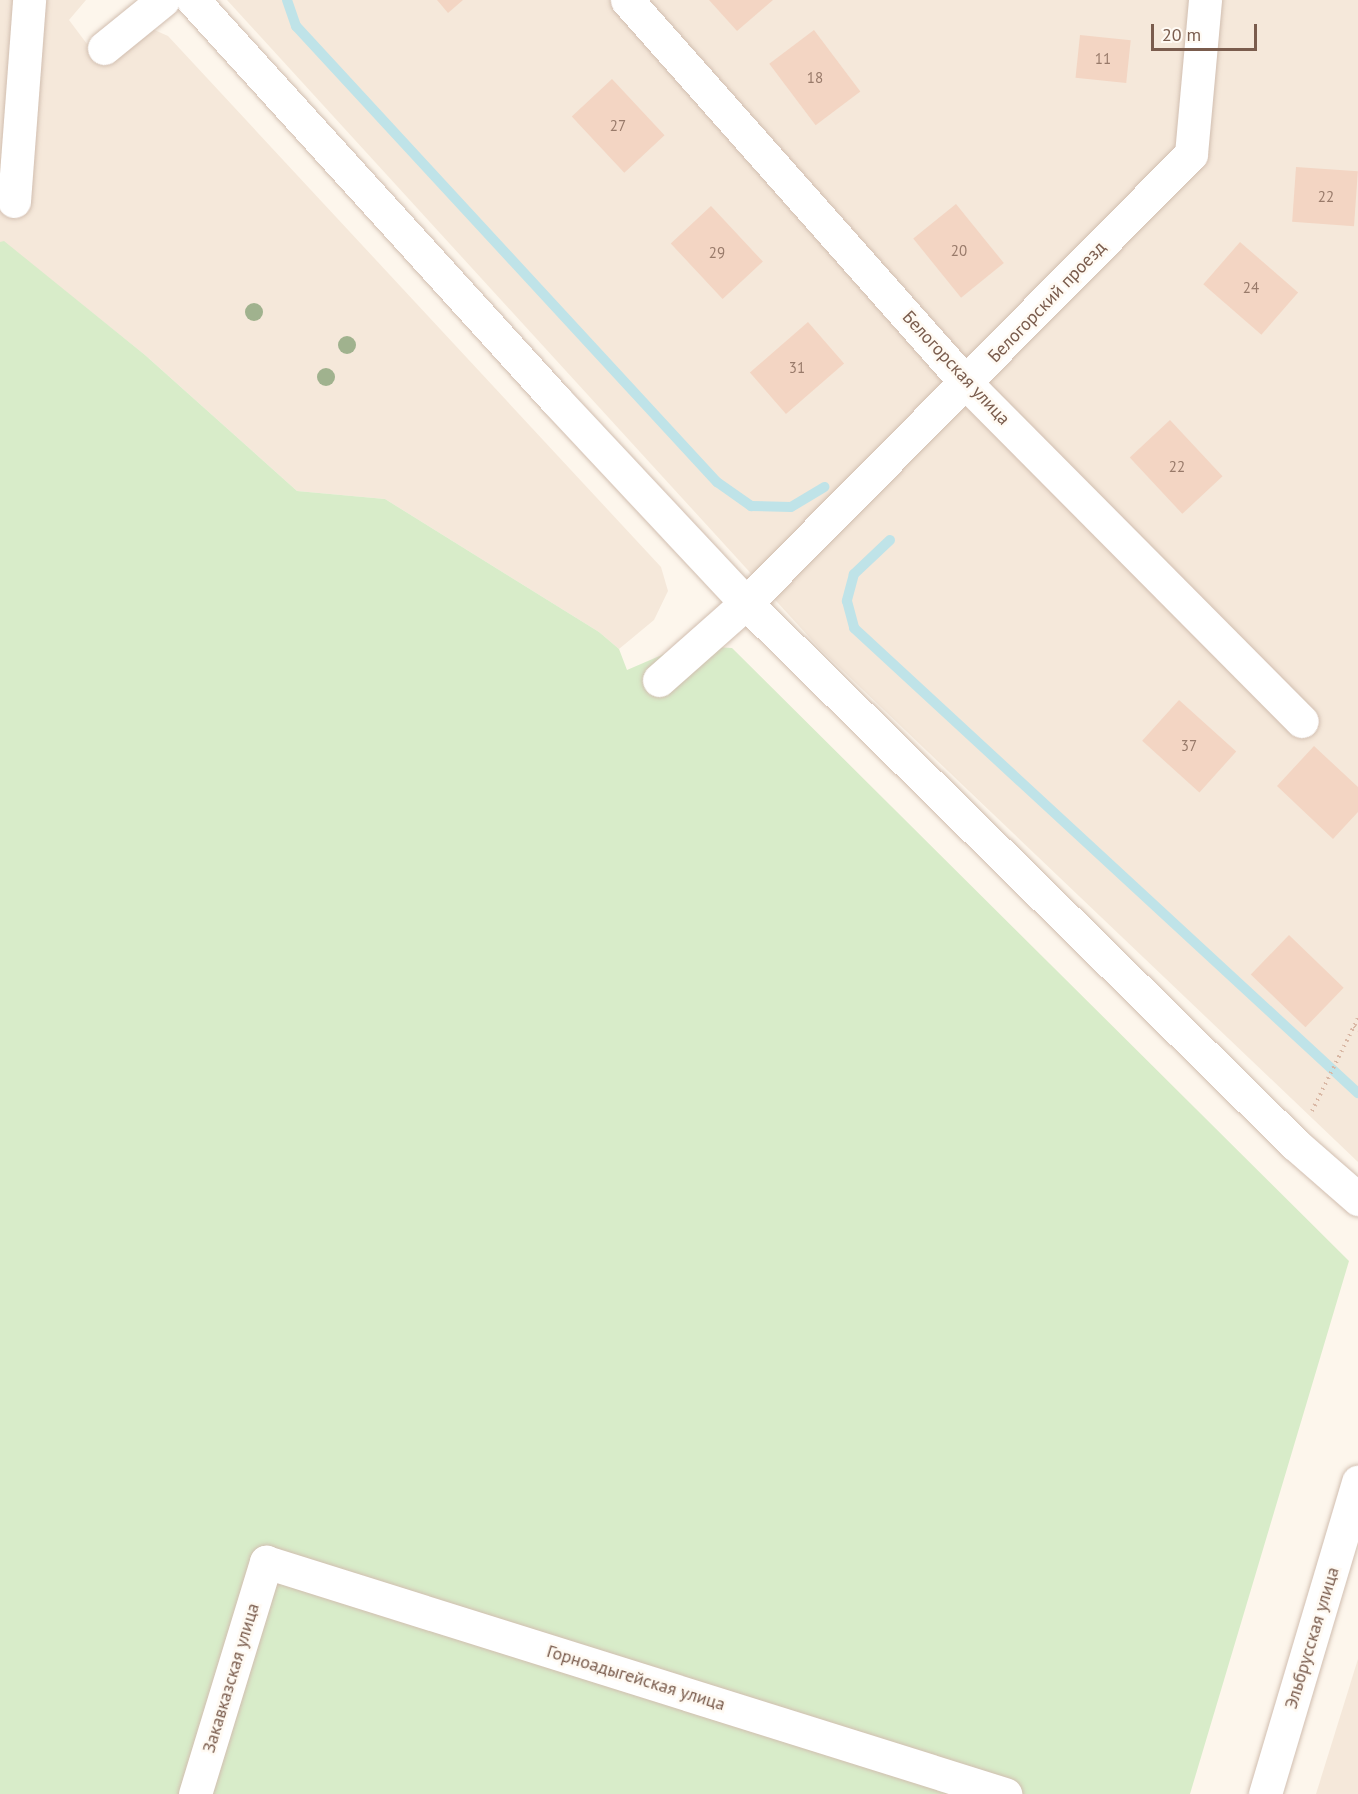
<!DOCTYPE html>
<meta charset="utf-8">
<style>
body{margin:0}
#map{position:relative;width:1358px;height:1794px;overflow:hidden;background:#fdf6ec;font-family:"PT Sans",sans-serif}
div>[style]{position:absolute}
.residential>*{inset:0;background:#f5e8da}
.green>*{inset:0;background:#d8ecc9}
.stream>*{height:10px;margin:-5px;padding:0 5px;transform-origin:5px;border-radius:5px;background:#bfe3e8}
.building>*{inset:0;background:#f3d5c3;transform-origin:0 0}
.path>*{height:4px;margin-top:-2px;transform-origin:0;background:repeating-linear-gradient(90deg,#d9b8a5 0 1.5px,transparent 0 6px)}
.roads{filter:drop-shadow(0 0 2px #d1beb0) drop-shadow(0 0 2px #d1beb0)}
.street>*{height:33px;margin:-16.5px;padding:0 16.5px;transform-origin:16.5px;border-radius:16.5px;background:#fff}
.trees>*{width:18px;height:18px;margin:-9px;border-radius:50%;background:#a0b28e}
span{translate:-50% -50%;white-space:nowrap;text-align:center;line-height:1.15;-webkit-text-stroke:5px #fffaf3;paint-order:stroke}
.number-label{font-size:15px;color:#987a6a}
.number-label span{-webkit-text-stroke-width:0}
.street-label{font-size:18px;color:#7a5c4d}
.scale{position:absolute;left:1151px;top:24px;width:106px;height:27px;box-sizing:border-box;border:3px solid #7a5c4d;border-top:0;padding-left:8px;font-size:18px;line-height:21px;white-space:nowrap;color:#7a5c4d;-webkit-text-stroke:4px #fffaf3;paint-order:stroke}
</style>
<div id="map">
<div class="residential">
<div style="clip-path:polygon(0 0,86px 0,69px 20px,87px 44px,107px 30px,150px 28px,168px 36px,661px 567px,668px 591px,654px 620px,619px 649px,599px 632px,385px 499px,297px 491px,145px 355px,4px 242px,0 242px)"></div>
<div style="clip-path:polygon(227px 0,1358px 0,1358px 1162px,820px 649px)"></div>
<div style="clip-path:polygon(1358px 1659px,1358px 1794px,1316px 1794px)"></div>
</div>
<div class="green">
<div style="clip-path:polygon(4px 241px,145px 355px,297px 491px,385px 499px,599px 632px,619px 649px,627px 670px,685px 645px,732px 648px,1349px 1261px,1190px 1794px,0 1794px,0 242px)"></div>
</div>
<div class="stream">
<div style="left:287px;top:0;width:28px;rotate:71deg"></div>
<div style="left:296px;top:26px;width:621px;rotate:47.29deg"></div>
<div style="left:717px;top:482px;width:42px;rotate:35.2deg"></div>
<div style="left:751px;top:506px;width:40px;rotate:1.4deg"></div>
<div style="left:791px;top:507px;width:39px;rotate:-31deg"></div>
<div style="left:890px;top:540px;width:50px;rotate:136.6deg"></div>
<div style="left:854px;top:574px;width:28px;rotate:105deg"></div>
<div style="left:847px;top:601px;width:28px;rotate:75deg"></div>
<div style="left:854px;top:628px;width:686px;rotate:42.7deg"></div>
</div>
<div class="building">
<div style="clip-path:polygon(437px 0,463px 0,448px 13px)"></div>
<div style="clip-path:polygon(709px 0,773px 0,737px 31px)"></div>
<div style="left:814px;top:30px;width:77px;height:56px;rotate:53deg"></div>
<div style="left:1080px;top:35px;width:51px;height:43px;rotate:6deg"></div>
<div style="left:612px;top:79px;width:77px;height:55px;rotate:47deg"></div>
<div style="left:1296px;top:167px;width:62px;height:55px;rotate:4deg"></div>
<div style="left:956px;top:204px;width:76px;height:55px;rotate:51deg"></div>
<div style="left:711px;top:206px;width:76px;height:55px;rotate:47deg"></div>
<div style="left:1240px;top:242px;width:77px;height:56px;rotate:41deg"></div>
<div style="left:808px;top:322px;width:55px;height:77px;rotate:49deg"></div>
<div style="left:1170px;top:420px;width:77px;height:55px;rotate:47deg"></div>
<div style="left:1179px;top:700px;width:77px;height:55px;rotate:42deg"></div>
<div style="clip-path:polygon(1314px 746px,1358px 787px,1358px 812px,1333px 839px,1277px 786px)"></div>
<div style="left:1289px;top:935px;width:76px;height:55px;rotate:44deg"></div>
</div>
<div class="path">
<div style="left:1354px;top:1026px;width:6px;rotate:45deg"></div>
<div style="left:1312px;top:1111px;width:104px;rotate:-63.7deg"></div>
</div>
<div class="roads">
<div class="street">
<div style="left:193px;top:0;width:540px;rotate:47.78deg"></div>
<div style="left:556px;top:400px;width:278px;rotate:46.9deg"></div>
<div style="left:746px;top:603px;width:771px;rotate:44.58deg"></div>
<div style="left:1295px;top:1144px;width:84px;rotate:41.1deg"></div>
<div style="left:627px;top:0;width:513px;rotate:48.48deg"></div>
<div style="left:967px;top:384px;width:475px;rotate:45.2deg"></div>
<div style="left:104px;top:48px;width:76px;rotate:-39.1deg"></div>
<div style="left:14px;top:201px;width:202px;rotate:-85.7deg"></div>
<div style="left:659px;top:680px;width:116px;rotate:-41.5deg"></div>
<div style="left:746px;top:603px;width:632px;rotate:-45.26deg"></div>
<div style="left:1191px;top:154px;width:155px;rotate:-84.8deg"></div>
<div style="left:195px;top:1794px;width:243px;rotate:-73deg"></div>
<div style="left:266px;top:1562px;width:775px;rotate:17.43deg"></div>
<div style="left:1265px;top:1794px;width:326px;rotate:-73.4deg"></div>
</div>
</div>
<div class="trees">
<div style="left:254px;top:312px"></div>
<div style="left:347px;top:345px"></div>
<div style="left:326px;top:377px"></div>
</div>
<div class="number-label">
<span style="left:1103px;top:59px">11</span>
<span style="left:815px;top:78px">18</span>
<span style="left:618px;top:126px">27</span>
<span style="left:1326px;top:197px">22</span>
<span style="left:959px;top:251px">20</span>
<span style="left:717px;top:253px">29</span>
<span style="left:1251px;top:288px">24</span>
<span style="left:797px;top:368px">31</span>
<span style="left:1177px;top:467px">22</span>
<span style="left:1189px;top:746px">37</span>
</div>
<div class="street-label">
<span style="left:1047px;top:302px;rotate:-46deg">Белогорский проезд</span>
<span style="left:956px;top:368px;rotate:47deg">Белогорская улица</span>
<span style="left:1312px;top:1638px;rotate:-73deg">Эльбрусская улица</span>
<span style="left:231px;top:1678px;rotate:-73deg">Закавказская улица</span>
<span style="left:636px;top:1678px;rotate:17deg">Горноадыгейская улица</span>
</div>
<div class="scale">20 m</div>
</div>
